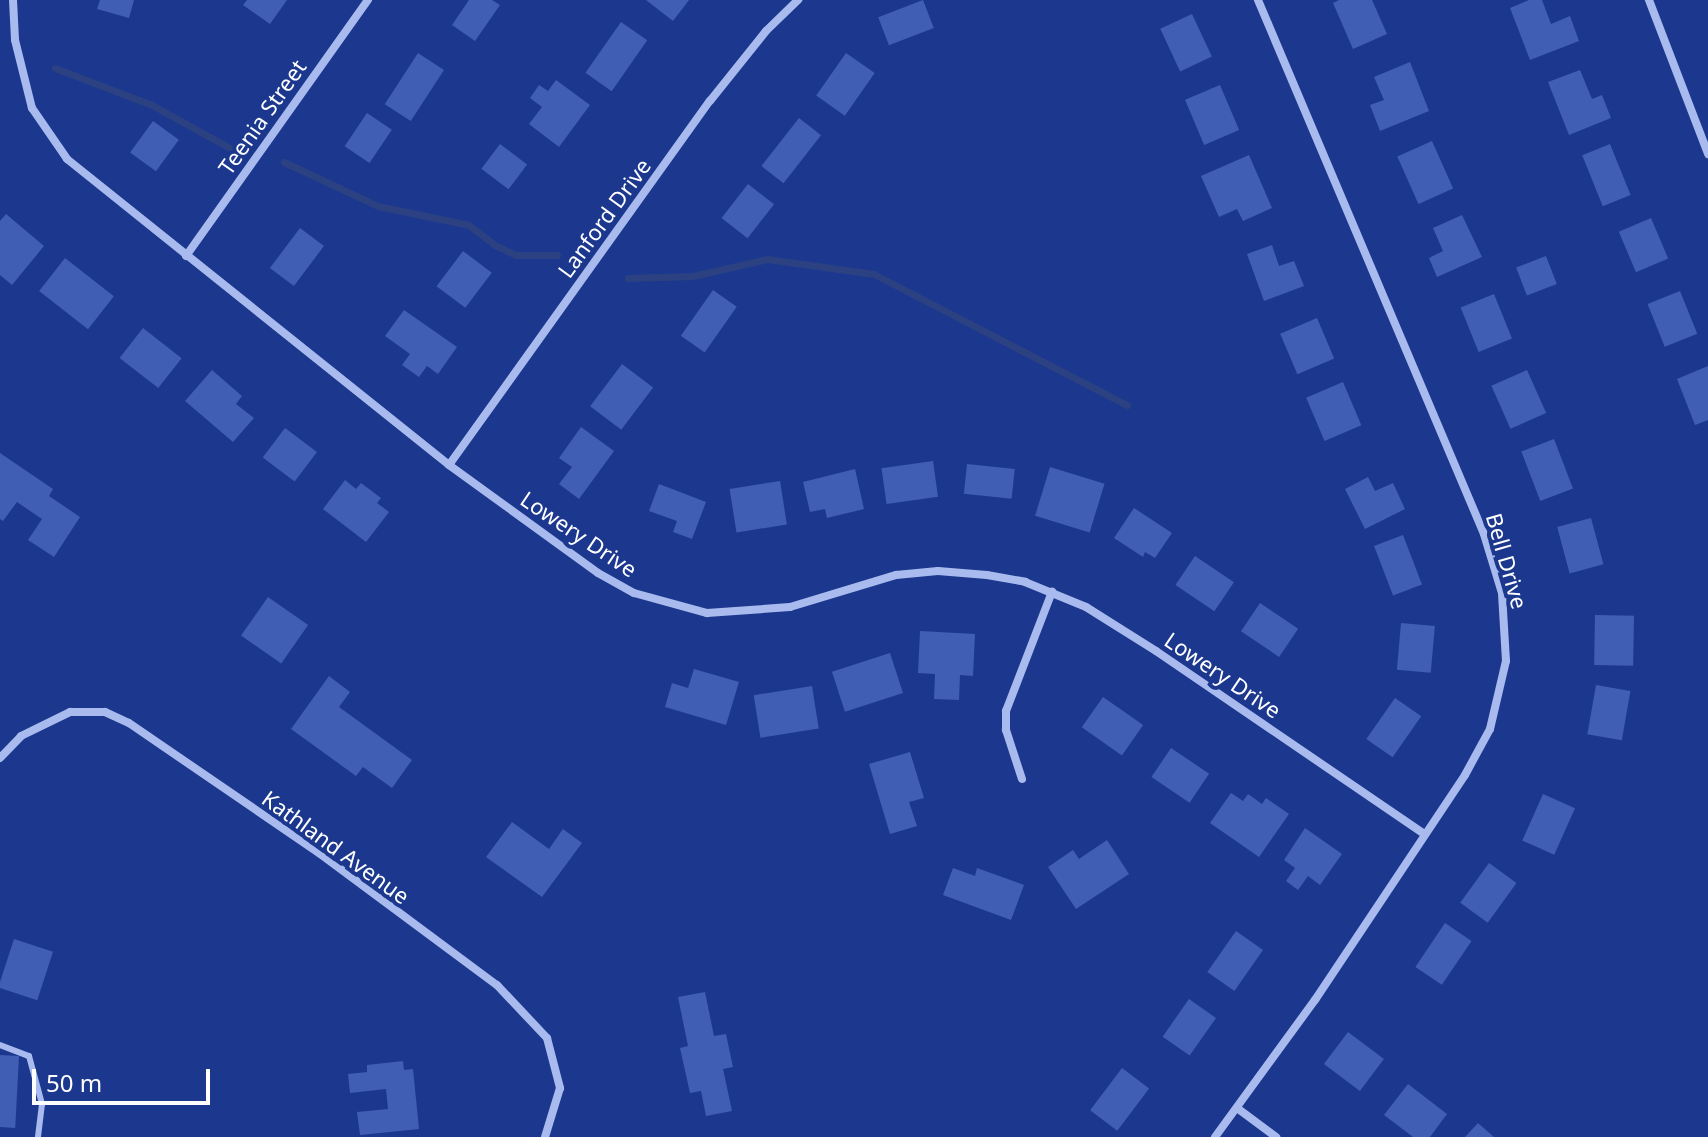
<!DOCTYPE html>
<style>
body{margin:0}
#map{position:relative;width:1708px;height:1137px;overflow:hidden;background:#1c388e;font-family:"Noto Sans",sans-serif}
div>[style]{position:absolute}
.stream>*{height:7px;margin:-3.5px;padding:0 3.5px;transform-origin:3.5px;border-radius:3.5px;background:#2c4182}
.building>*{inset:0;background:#405eb4;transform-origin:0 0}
.lane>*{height:6px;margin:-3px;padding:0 3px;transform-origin:3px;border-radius:3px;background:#a9bbee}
.street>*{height:8px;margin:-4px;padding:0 4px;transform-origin:4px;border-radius:4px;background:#a9bbee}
span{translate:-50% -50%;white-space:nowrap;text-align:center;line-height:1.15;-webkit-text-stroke:8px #1c388e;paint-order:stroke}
.street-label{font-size:22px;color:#fff}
.scale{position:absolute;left:32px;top:1069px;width:178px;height:36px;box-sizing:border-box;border:4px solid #fff;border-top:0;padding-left:10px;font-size:24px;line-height:28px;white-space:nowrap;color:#fff;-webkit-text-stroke:6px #1c388e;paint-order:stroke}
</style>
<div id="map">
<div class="stream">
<div style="left:55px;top:68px;width:104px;rotate:20.9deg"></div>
<div style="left:152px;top:105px;width:89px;rotate:28.9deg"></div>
<div style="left:284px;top:162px;width:104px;rotate:25.1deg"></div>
<div style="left:378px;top:206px;width:93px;rotate:11.8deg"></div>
<div style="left:469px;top:225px;width:31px;rotate:38deg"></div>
<div style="left:493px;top:244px;width:25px;rotate:26deg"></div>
<div style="left:516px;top:255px;width:41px"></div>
<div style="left:628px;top:278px;width:65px;rotate:-1.8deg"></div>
<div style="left:693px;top:276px;width:76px;rotate:-12.9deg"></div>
<div style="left:767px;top:259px;width:108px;rotate:8deg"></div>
<div style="left:874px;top:274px;width:285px;rotate:27.4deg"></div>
</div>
<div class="building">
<div style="clip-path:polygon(100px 0,134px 0,129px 18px,97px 9px)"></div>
<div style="clip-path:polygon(247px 0,287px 0,270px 24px,243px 5px)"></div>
<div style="clip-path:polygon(469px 0,492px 0,500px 5px,475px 41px,452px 25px)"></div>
<div style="clip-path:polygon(646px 0,689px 0,673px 21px)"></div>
<div style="left:923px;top:0;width:30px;height:48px;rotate:69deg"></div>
<div style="clip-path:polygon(1339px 0,1372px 0,1387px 34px,1353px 49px,1333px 3px)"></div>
<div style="clip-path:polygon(1529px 0,1542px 0,1551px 24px,1570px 16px,1579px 41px,1530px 60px,1510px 8px)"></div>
<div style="left:1192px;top:14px;width:47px;height:35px;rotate:65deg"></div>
<div style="left:621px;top:22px;width:32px;height:62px;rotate:35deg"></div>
<div style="left:418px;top:53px;width:31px;height:61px;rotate:33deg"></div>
<div style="left:846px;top:53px;width:35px;height:52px;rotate:35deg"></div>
<div style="clip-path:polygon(1410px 62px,1429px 111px,1380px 131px,1370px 105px,1384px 100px,1374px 77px)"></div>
<div style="clip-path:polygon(1580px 70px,1592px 99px,1602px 95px,1611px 118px,1569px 135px,1548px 82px)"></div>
<div style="clip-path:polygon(556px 80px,590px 105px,559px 147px,529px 124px,542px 107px,530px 98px,539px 85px,548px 91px)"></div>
<div style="left:1220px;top:85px;width:49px;height:38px;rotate:67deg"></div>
<div style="left:367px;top:113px;width:30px;height:40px;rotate:34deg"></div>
<div style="left:799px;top:118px;width:28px;height:61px;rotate:38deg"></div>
<div style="left:153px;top:121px;width:32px;height:39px;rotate:36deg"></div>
<div style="left:1432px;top:141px;width:52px;height:38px;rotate:66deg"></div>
<div style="left:500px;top:144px;width:34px;height:31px;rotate:37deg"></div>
<div style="left:1610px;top:144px;width:55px;height:30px;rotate:68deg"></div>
<div style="clip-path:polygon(1249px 155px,1272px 208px,1243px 221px,1237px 209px,1219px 217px,1201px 176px)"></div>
<div style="left:748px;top:184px;width:33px;height:43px;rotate:38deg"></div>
<div style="clip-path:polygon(6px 214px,44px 246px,12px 285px,0 275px,0 221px)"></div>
<div style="clip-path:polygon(1462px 215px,1482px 257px,1437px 277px,1429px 258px,1443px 251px,1433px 228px)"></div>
<div style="left:1651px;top:218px;width:44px;height:35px;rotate:67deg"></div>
<div style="left:300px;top:228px;width:30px;height:50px;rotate:37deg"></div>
<div style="clip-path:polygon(1272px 245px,1279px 266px,1294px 261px,1304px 286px,1264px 301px,1247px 254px)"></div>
<div style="left:463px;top:251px;width:36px;height:44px;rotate:37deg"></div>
<div style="left:1546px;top:256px;width:30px;height:32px;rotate:69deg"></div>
<div style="left:65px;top:258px;width:62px;height:42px;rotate:38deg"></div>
<div style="left:713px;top:290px;width:29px;height:56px;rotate:35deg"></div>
<div style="left:1680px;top:291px;width:46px;height:35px;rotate:68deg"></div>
<div style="left:1494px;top:294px;width:48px;height:36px;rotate:68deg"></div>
<div style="clip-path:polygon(404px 310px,457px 347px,438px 374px,427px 366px,419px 377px,402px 365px,410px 354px,385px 336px)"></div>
<div style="left:1317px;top:318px;width:44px;height:40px;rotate:67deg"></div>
<div style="left:143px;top:328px;width:49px;height:38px;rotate:38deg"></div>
<div style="left:622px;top:364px;width:39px;height:53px;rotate:37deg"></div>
<div style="clip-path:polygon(1708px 366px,1708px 420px,1695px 425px,1677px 379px)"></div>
<div style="clip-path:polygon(212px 370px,242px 396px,236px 404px,254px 418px,233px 442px,185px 401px)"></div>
<div style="left:1527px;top:370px;width:47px;height:39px;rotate:66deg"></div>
<div style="left:1343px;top:382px;width:47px;height:40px;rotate:67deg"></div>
<div style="clip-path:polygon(581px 427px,614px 451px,579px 499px,559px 484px,572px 467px,559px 458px)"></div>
<div style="left:285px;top:428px;width:40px;height:37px;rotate:37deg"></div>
<div style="left:1554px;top:439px;width:53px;height:35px;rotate:69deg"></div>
<div style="clip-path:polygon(0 453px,53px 489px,49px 496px,80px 517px,54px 557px,28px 540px,42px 519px,17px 502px,3px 521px,0 519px)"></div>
<div style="left:933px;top:461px;width:36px;height:52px;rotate:82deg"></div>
<div style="left:967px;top:464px;width:48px;height:30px;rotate:6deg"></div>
<div style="left:1050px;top:467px;width:57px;height:51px;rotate:17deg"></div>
<div style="clip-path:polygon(855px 469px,864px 509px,827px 518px,825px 509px,810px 512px,803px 482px)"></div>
<div style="clip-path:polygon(1368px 477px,1375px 491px,1393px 483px,1405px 509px,1365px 529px,1345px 489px)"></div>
<div style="clip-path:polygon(345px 480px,356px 489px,361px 483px,381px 498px,377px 503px,389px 512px,366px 542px,323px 509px)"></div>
<div style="left:780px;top:481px;width:44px;height:51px;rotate:81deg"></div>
<div style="clip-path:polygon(659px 484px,706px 502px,692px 539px,673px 532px,677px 521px,649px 511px)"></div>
<div style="clip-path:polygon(1134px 508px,1172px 533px,1155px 558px,1145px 552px,1143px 557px,1114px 538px)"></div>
<div style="left:1591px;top:518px;width:48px;height:35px;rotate:75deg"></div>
<div style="left:1403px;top:535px;width:53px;height:31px;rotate:69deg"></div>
<div style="left:1195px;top:556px;width:47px;height:35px;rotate:34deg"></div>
<div style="left:268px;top:597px;width:49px;height:47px;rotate:35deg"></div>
<div style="left:1260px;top:603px;width:46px;height:34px;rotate:34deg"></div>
<div style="left:1595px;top:615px;width:39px;height:50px;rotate:1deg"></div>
<div style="left:1401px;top:623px;width:34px;height:47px;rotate:5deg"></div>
<div style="clip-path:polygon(920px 631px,975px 634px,973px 676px,960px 675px,959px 700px,934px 699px,935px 674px,918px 673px)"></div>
<div style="left:890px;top:653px;width:42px;height:61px;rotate:72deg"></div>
<div style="clip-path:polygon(694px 669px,739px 682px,726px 725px,665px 707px,672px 683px,688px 688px)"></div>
<div style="clip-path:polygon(329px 676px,350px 692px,339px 707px,412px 760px,392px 788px,363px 767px,356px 776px,291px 729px)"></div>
<div style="left:1596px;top:685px;width:35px;height:50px;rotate:10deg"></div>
<div style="left:812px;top:686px;width:43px;height:59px;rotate:81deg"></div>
<div style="left:1103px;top:697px;width:49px;height:37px;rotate:35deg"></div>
<div style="left:1395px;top:698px;width:32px;height:50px;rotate:35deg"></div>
<div style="left:1171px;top:748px;width:46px;height:35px;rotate:34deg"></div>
<div style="clip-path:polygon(910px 752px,924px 798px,909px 802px,917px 826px,890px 834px,869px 764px)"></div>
<div style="clip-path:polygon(1231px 793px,1243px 801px,1248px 794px,1262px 804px,1266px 798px,1289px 814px,1259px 857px,1210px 823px)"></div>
<div style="left:1543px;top:794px;width:35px;height:51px;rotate:24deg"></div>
<div style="clip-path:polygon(512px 822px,549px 849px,563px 829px,582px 843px,542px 897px,486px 857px)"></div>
<div style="clip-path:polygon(1305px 828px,1342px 854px,1320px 885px,1308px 876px,1298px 890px,1286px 881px,1295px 868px,1284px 860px)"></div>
<div style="clip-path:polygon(1107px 840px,1129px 874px,1076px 909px,1048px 867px,1073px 850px,1079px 859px)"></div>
<div style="left:1489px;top:863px;width:34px;height:49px;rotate:36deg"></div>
<div style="clip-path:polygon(953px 868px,975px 876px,977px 868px,1024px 885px,1011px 920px,943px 895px)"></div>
<div style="left:1445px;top:923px;width:32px;height:53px;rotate:34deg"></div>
<div style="left:1236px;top:931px;width:33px;height:50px;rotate:35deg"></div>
<div style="left:14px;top:939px;width:41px;height:51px;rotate:18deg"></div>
<div style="clip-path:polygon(705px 992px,714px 1036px,726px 1034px,733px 1067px,723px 1069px,732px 1111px,706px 1116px,701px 1091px,690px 1093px,680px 1048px,688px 1046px,678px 997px)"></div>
<div style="left:1189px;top:999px;width:33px;height:46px;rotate:35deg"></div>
<div style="left:1348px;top:1032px;width:45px;height:40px;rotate:37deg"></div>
<div style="left:0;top:1055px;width:19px;height:72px;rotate:3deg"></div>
<div style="clip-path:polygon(403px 1061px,404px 1070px,413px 1069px,419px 1129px,360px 1135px,357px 1112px,388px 1109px,386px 1089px,350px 1093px,348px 1074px,367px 1072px,367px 1065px)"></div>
<div style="left:1122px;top:1068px;width:34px;height:53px;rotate:37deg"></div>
<div style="clip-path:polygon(1408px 1084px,1447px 1114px,1430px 1137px,1413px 1137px,1384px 1115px)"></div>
<div style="clip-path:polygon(1478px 1123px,1494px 1137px,1465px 1137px)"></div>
</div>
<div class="lane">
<div style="left:0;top:1045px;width:31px;rotate:21deg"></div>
<div style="left:29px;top:1056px;width:50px;rotate:74.8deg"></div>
<div style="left:42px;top:1104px;width:33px;rotate:97deg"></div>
</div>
<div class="street">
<div style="left:13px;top:0;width:40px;rotate:87.1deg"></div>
<div style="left:15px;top:40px;width:70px;rotate:76deg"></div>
<div style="left:32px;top:108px;width:62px;rotate:55.5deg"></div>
<div style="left:67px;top:159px;width:489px;rotate:38.7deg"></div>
<div style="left:449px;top:465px;width:184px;rotate:35.9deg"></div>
<div style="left:598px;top:573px;width:41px;rotate:29.1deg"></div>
<div style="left:634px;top:593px;width:76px;rotate:15.3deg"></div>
<div style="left:707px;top:613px;width:83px;rotate:-4.1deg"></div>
<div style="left:790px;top:607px;width:111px;rotate:-16.8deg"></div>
<div style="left:896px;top:575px;width:42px;rotate:-5.4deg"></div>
<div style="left:938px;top:571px;width:49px;rotate:4.7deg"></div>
<div style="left:987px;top:575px;width:39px;rotate:10deg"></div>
<div style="left:1025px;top:582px;width:66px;rotate:22.3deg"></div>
<div style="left:1086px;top:607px;width:83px;rotate:32.2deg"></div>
<div style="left:1156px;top:651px;width:325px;rotate:34.3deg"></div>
<div style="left:1649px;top:0;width:165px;rotate:69deg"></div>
<div style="left:186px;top:256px;width:314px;rotate:-54.6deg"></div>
<div style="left:449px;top:465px;width:448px;rotate:-54.4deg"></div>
<div style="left:710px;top:101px;width:90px;rotate:-51.3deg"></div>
<div style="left:766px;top:31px;width:45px;rotate:-44.1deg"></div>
<div style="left:0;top:758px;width:30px;rotate:-46deg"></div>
<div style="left:21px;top:736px;width:55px;rotate:-26.1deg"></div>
<div style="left:70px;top:712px;width:35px"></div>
<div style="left:105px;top:712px;width:26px;rotate:25deg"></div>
<div style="left:129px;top:723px;width:230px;rotate:34.4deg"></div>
<div style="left:319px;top:853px;width:222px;rotate:36.6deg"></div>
<div style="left:497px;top:985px;width:73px;rotate:46.7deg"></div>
<div style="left:547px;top:1038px;width:52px;rotate:75.4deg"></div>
<div style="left:560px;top:1088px;width:51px;rotate:107deg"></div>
<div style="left:1022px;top:779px;width:52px;rotate:-108.1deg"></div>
<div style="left:1006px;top:730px;width:19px;rotate:-90deg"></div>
<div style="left:1006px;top:711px;width:128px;rotate:-68.9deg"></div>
<div style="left:1237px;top:1108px;width:49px;rotate:36.6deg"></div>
<div style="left:1215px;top:1137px;width:170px;rotate:-53.9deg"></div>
<div style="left:1315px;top:1000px;width:270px;rotate:-56.3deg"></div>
<div style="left:1465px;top:775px;width:52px;rotate:-61.5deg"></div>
<div style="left:1490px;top:729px;width:70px;rotate:-76.8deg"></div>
<div style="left:1506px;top:661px;width:68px;rotate:-93.4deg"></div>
<div style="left:1502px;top:593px;width:62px;rotate:-107deg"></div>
<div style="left:1484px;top:534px;width:580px;rotate:-112.94deg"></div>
</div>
<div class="street-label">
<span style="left:262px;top:117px;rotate:-55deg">Teenia Street</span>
<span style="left:604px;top:218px;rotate:-54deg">Lanford Drive</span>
<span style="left:579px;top:534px;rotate:34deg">Lowery Drive</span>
<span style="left:1507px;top:561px;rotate:74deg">Bell Drive</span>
<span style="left:1223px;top:675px;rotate:34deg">Lowery Drive</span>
<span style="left:336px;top:847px;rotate:36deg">Kathland Avenue</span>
</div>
<div class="scale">50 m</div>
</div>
